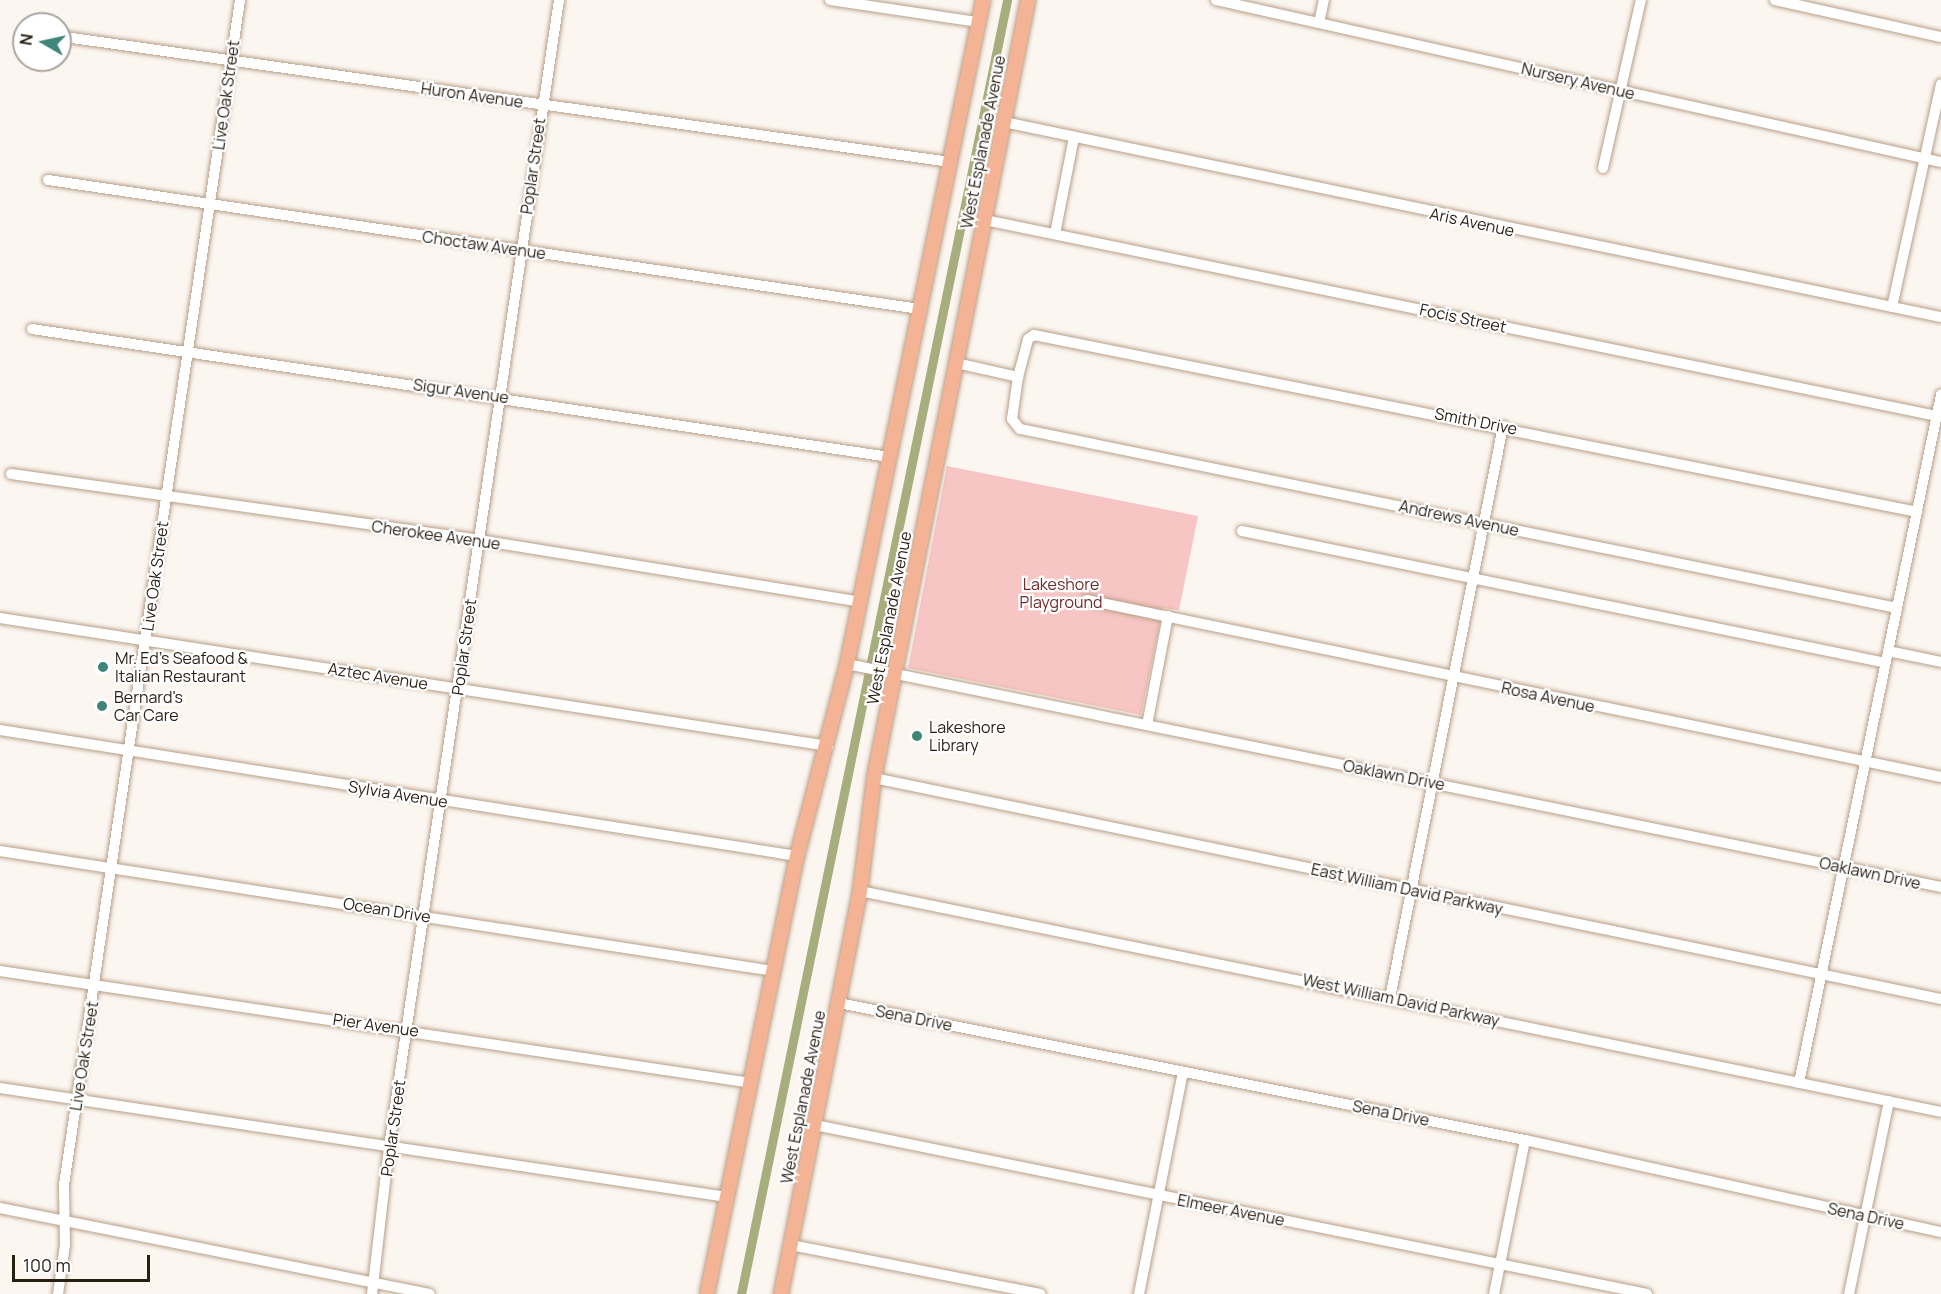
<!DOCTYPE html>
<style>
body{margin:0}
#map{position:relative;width:1941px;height:1294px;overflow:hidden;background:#fcf6f1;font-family:Manrope,sans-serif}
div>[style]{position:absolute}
.green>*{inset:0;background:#f7c5c3}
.canal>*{height:9px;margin:-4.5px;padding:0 4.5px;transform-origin:4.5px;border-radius:4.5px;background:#a8ad7e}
.roads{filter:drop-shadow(0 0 2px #b79f86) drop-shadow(0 0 2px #b79f86)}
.minor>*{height:10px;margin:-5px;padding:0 5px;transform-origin:5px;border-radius:5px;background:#fff}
.major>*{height:14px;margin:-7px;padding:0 7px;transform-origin:7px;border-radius:7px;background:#f5b395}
.dots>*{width:16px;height:16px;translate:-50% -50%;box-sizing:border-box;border:3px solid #fff;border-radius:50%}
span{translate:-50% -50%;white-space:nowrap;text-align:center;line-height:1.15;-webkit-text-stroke:4.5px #fff;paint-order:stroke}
.street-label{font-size:16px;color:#271e14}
.park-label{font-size:16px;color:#6d2b2c}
.poi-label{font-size:16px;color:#271e14}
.left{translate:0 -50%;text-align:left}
.north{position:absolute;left:12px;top:12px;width:60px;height:60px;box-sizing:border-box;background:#fff;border:2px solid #a9a5a1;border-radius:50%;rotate:279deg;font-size:16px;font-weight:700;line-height:24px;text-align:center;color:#271e14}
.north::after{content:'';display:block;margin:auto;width:21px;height:27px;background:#408579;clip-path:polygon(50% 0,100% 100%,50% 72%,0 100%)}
.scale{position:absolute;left:12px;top:1255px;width:138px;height:27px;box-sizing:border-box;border:3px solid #271e14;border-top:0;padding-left:8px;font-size:18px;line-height:21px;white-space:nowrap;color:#271e14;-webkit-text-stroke:4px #fff;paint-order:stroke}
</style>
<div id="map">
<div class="green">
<div style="clip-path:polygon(947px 466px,1198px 516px,1179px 610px,1163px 608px,1141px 715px,908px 668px)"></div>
</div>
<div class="canal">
<div style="left:741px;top:1294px;width:1321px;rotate:-78.38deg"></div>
</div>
<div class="roads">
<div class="minor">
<div style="left:830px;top:0;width:150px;rotate:8.5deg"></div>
<div style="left:1216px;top:0;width:743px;rotate:12.6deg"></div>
<div style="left:1775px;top:0;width:170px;rotate:12.6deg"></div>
<div style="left:1319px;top:23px;width:24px;rotate:-78deg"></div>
<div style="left:65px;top:37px;width:894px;rotate:8.04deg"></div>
<div style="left:1004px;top:122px;width:957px;rotate:11.76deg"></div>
<div style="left:1603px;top:168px;width:172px;rotate:-77.3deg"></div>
<div style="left:48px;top:180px;width:881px;rotate:8.42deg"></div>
<div style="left:985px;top:220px;width:976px;rotate:11.64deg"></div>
<div style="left:1055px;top:234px;width:99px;rotate:-78.9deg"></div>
<div style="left:1892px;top:307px;width:228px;rotate:-77.6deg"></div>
<div style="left:32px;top:329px;width:867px;rotate:8.49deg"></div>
<div style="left:956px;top:363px;width:64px;rotate:12.7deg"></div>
<div style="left:11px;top:474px;width:473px;rotate:8deg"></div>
<div style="left:479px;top:540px;width:386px;rotate:9.2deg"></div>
<div style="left:1242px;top:531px;width:657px;rotate:11.58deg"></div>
<div style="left:1087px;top:600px;width:872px;rotate:11.71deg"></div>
<div style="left:1897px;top:608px;width:895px;rotate:-168.46deg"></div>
<div style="left:1020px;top:429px;width:13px;rotate:-129deg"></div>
<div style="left:1012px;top:419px;width:42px;rotate:-81.9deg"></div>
<div style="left:1018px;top:377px;width:39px;rotate:-75deg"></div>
<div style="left:1028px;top:339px;width:7px;rotate:-34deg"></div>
<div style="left:1034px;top:335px;width:901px;rotate:11.33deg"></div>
<div style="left:0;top:618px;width:838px;rotate:8.79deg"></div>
<div style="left:1888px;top:651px;width:54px;rotate:11.7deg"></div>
<div style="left:847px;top:664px;width:1116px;rotate:11.52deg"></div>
<div style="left:1147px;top:725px;width:111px;rotate:-79.1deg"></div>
<div style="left:0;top:730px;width:807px;rotate:8.98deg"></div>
<div style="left:874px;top:778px;width:1090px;rotate:11.7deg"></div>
<div style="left:0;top:851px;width:782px;rotate:8.82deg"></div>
<div style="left:860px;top:891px;width:1103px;rotate:11.55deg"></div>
<div style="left:0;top:971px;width:759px;rotate:8.48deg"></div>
<div style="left:1390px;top:998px;width:583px;rotate:-78.82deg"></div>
<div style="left:839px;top:1003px;width:700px;rotate:11.29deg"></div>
<div style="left:1525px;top:1140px;width:426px;rotate:12.5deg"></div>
<div style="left:1799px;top:1083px;width:703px;rotate:-78.34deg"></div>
<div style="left:0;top:1088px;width:735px;rotate:8.53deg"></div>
<div style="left:815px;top:1125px;width:849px;rotate:11.48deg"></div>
<div style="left:0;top:1208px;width:438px;rotate:11.3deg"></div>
<div style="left:791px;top:1245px;width:254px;rotate:11.1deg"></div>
<div style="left:58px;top:1294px;width:49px;rotate:-81.9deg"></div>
<div style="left:65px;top:1245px;width:60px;rotate:-91deg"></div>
<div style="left:64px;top:1185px;width:1198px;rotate:-81.55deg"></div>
<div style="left:372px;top:1294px;width:148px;rotate:-83.4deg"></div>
<div style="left:389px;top:1147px;width:1160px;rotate:-81.57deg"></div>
<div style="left:1139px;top:1294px;width:226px;rotate:-78.8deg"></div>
<div style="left:1494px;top:1294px;width:157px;rotate:-78.6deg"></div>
<div style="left:1849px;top:1294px;width:197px;rotate:-78.3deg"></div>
</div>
<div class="major">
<div style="left:707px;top:1294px;width:447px;rotate:-78.4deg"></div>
<div style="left:797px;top:856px;width:198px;rotate:-75.4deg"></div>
<div style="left:847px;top:664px;width:678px;rotate:-78.42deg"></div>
<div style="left:781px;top:1294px;width:411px;rotate:-78.9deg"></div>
<div style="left:860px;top:891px;width:114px;rotate:-82.9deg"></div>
<div style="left:874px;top:778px;width:793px;rotate:-78.8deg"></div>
</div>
</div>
<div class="dots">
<div style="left:103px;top:667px;background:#408579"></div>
<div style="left:102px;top:706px;background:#408579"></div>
<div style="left:917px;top:736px;background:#408579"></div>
</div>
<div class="street-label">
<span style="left:1578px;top:81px;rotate:13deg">Nursery Avenue</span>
<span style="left:226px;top:95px;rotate:-82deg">Live Oak Street</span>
<span style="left:472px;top:95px;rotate:8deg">Huron Avenue</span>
<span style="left:983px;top:142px;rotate:-79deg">West Esplanade Avenue</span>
<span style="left:533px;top:166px;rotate:-82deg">Poplar Street</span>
<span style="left:1472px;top:222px;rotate:12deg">Aris Avenue</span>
<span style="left:484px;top:245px;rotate:8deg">Choctaw Avenue</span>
<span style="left:1463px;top:318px;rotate:12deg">Focis Street</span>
<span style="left:461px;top:391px;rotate:8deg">Sigur Avenue</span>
<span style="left:1476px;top:421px;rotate:11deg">Smith Drive</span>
<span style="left:1459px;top:518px;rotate:12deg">Andrews Avenue</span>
<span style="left:436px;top:535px;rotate:8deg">Cherokee Avenue</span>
<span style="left:155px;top:576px;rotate:-82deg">Live Oak Street</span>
<span style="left:889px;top:618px;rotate:-79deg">West Esplanade Avenue</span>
<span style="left:464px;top:647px;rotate:-82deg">Poplar Street</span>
<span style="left:378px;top:676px;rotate:9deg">Aztec Avenue</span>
<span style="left:1548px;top:697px;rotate:12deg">Rosa Avenue</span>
<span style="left:1394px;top:775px;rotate:11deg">Oaklawn Drive</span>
<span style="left:398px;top:794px;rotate:9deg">Sylvia Avenue</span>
<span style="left:1870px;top:873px;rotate:12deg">Oaklawn Drive</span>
<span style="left:1407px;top:889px;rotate:12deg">East William David Parkway</span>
<span style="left:387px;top:910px;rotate:9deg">Ocean Drive</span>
<span style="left:1401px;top:1000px;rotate:12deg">West William David Parkway</span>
<span style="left:914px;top:1018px;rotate:11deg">Sena Drive</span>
<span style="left:376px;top:1025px;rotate:8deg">Pier Avenue</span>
<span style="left:84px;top:1056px;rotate:-81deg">Live Oak Street</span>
<span style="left:803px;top:1097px;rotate:-79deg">West Esplanade Avenue</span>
<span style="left:1391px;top:1113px;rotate:11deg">Sena Drive</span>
<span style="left:393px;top:1128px;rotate:-82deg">Poplar Street</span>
<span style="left:1231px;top:1210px;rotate:11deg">Elmeer Avenue</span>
<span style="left:1866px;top:1216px;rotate:12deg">Sena Drive</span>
</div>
<div class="park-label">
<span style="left:1061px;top:593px">Lakeshore<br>Playground</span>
</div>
<div class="poi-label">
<span class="left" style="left:115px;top:667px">Mr. Ed's Seafood &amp;<br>Italian Restaurant</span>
<span class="left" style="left:114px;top:706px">Bernard's<br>Car Care</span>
<span class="left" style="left:929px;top:736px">Lakeshore<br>Library</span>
</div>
<div class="north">N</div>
<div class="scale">100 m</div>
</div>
